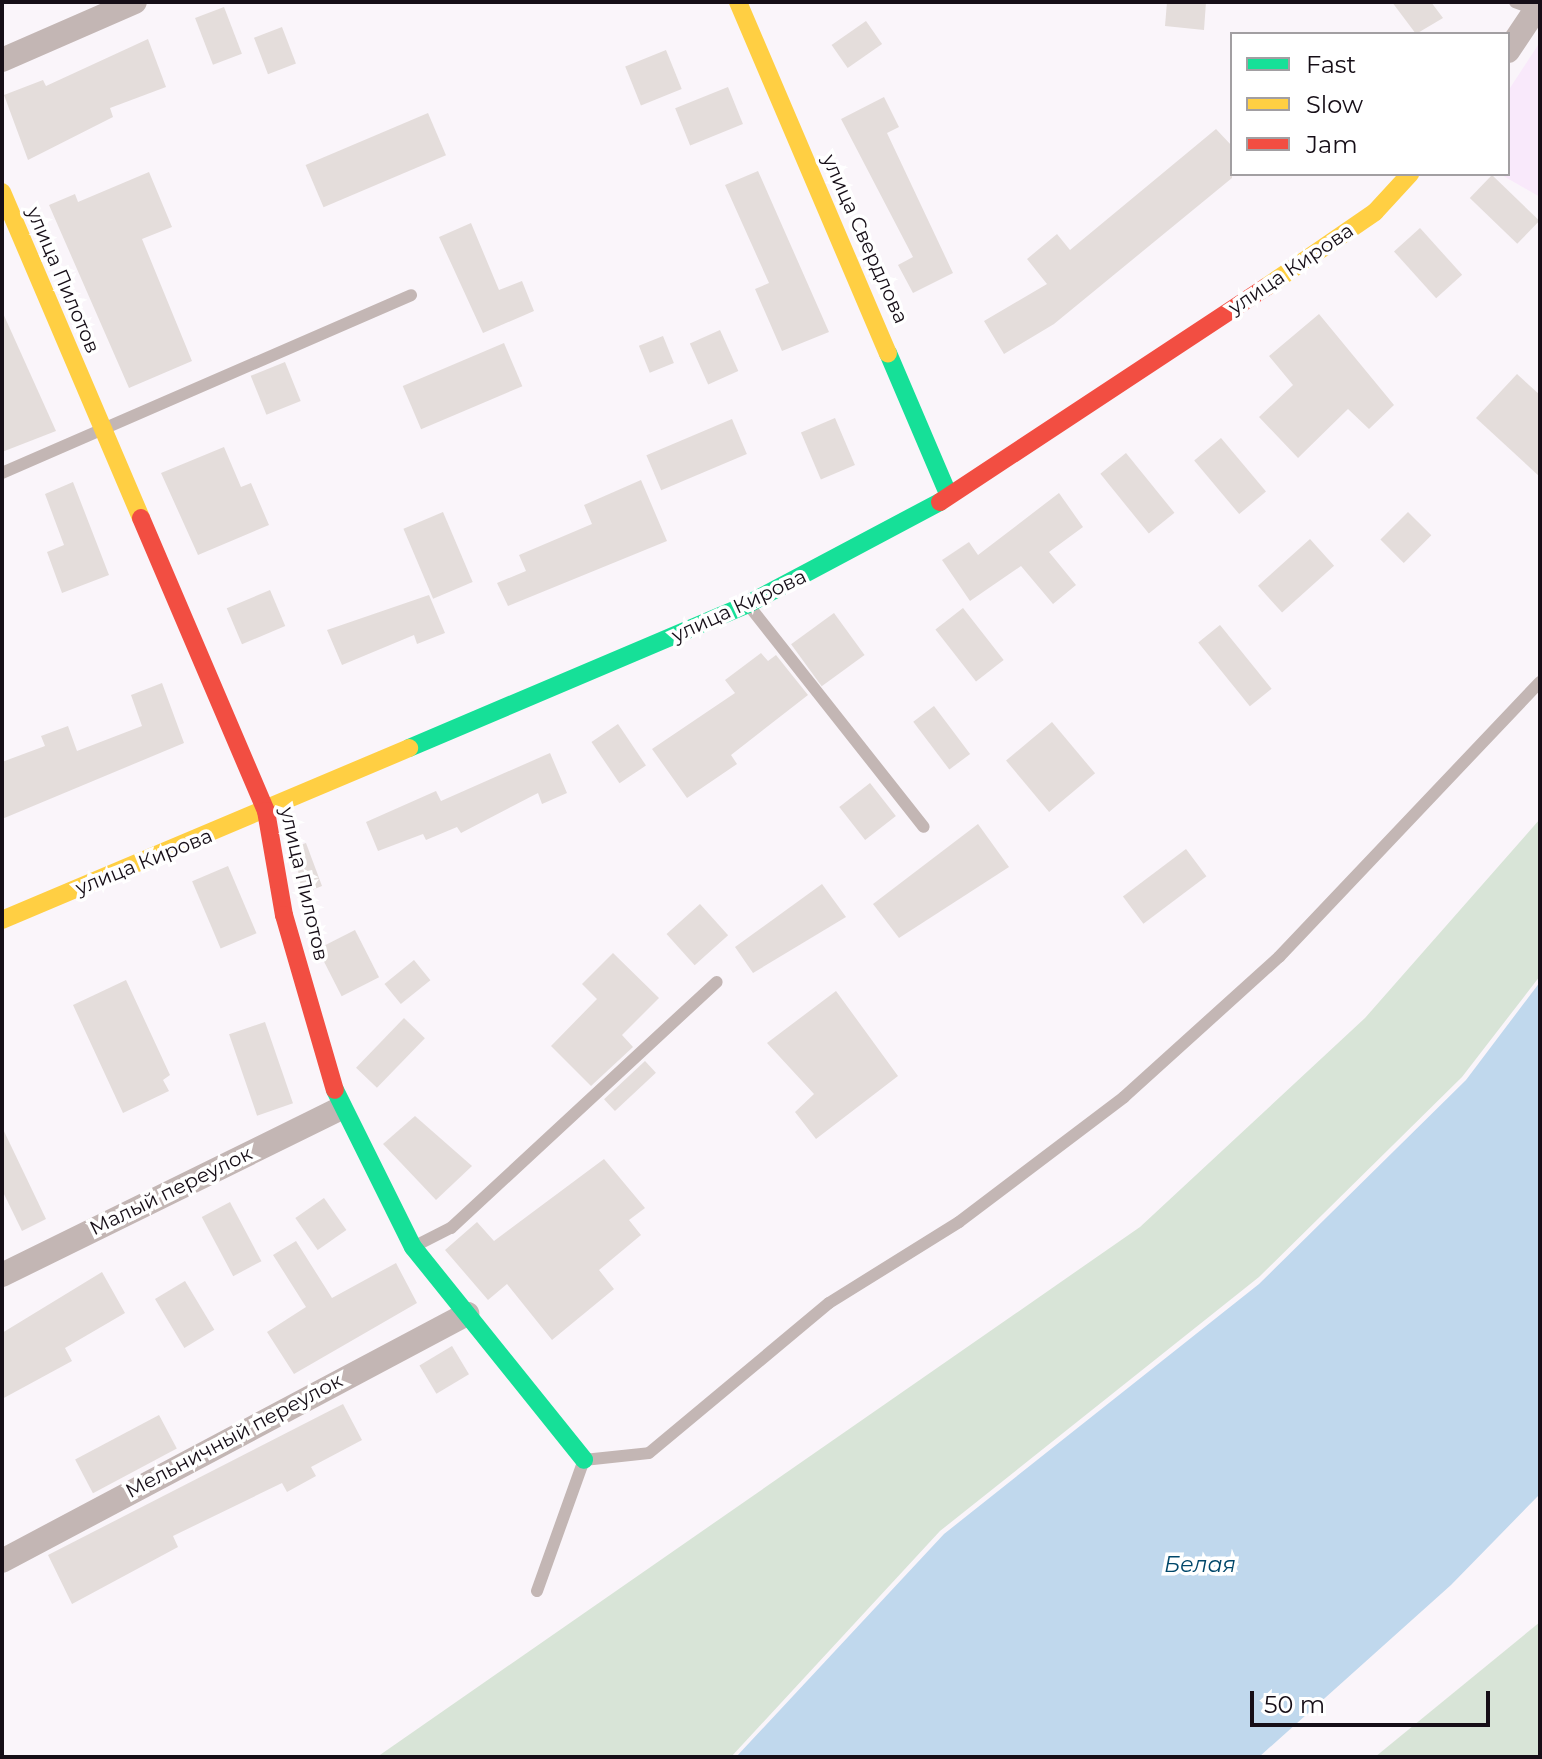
<!DOCTYPE html>
<meta charset="utf-8">
<style>
body{margin:0}
#map{position:relative;width:1542px;height:1759px;overflow:hidden;background:#faf5fa;font-family:Montserrat,sans-serif}
div>[style]{position:absolute}
.built>*{inset:0;background:#f9e9fb}
.green>*{inset:0;background:#d8e4d7}
.water>*{inset:0;background:#c0d8ed}
.building>*{inset:0;background:#e4dddb;transform-origin:0 0}
.lane>*{height:12px;margin:-6px;padding:0 6px;transform-origin:6px;border-radius:6px;background:#c3b6b4}
.street>*{height:24px;margin:-12px;padding:0 12px;transform-origin:12px;border-radius:12px;background:#c3b6b4}
.fast>*{height:18px;margin:-9px;padding:0 9px;transform-origin:9px;border-radius:9px;background:#16e098}
.slow>*{height:18px;margin:-9px;padding:0 9px;transform-origin:9px;border-radius:9px;background:#ffcf43}
.jam>*{height:18px;margin:-9px;padding:0 9px;transform-origin:9px;border-radius:9px;background:#f24e42}
span{translate:-50% -50%;white-space:nowrap;text-align:center;line-height:1.15;-webkit-text-stroke:7px #fff;paint-order:stroke}
.street-label{font-size:20px;color:#160e17}
.water-label{font-size:22px;color:#00476a;font-style:italic}
.frame{position:absolute;inset:0;border:4px solid #160e17;pointer-events:none}
.legend{position:absolute;left:1230px;top:32px;width:280px;height:144px;box-sizing:border-box;background:#fff;border:2px solid #a29fa2;margin:0;padding:10px 14px;list-style:none;font-size:24px;color:#160e17}
.legend li{display:flex;align-items:center;gap:16px;height:40px}
.legend b{width:40px;border:2px solid #a29fa2}
.scale{position:absolute;left:1250px;top:1691px;width:240px;height:36px;box-sizing:border-box;border:4px solid #160e17;border-top:0;padding-left:10px;font-size:24px;line-height:28px;white-space:nowrap;color:#160e17;-webkit-text-stroke:6px #fff;paint-order:stroke}
</style>
<div id="map">
<div class="built">
<div style="clip-path:polygon(1540px 42px,1540px 197px,1500px 174px,1508px 174px,1508px 91px)"></div>
</div>
<div class="green">
<div style="clip-path:polygon(1540px 819px,1540px 976px,1462px 1077px,1259px 1277px,940px 1531px,731px 1757px,377px 1757px,1140px 1227px,1365px 1018px)"></div>
<div style="clip-path:polygon(1540px 1622px,1540px 1757px,1375px 1757px)"></div>
</div>
<div class="water">
<div style="clip-path:polygon(1540px 982px,1540px 1494px,1451px 1585px,1259px 1757px,736px 1757px,944px 1534px,1259px 1284px,1466px 1080px)"></div>
</div>
<div class="building">
<div style="clip-path:polygon(1167px 2px,1206px 2px,1204px 30px,1165px 26px)"></div>
<div style="clip-path:polygon(1392px 2px,1431px 2px,1443px 18px,1416px 34px)"></div>
<div style="left:224px;top:7px;width:50px;height:31px;rotate:69deg"></div>
<div style="left:866px;top:21px;width:28px;height:42px;rotate:55deg"></div>
<div style="left:282px;top:27px;width:39px;height:30px;rotate:69deg"></div>
<div style="clip-path:polygon(148px 39px,166px 87px,110px 108px,113px 117px,28px 160px,4px 95px,43px 80px,46px 86px)"></div>
<div style="left:666px;top:50px;width:42px;height:44px;rotate:68deg"></div>
<div style="left:728px;top:87px;width:40px;height:57px;rotate:68deg"></div>
<div style="clip-path:polygon(884px 97px,899px 127px,887px 133px,953px 273px,913px 293px,898px 265px,913px 257px,841px 119px)"></div>
<div style="left:428px;top:113px;width:46px;height:133px;rotate:67deg"></div>
<div style="clip-path:polygon(1216px 129px,1232px 146px,1232px 178px,1054px 324px,1004px 354px,984px 321px,1047px 284px,1027px 259px,1057px 234px,1070px 250px)"></div>
<div style="clip-path:polygon(758px 171px,829px 332px,782px 351px,755px 289px,769px 283px,725px 185px)"></div>
<div style="clip-path:polygon(149px 172px,172px 227px,142px 239px,192px 361px,129px 388px,49px 205px,75px 194px,78px 202px)"></div>
<div style="left:1492px;top:175px;width:66px;height:32px;rotate:44deg"></div>
<div style="clip-path:polygon(471px 223px,499px 290px,522px 281px,534px 311px,483px 333px,439px 237px)"></div>
<div style="left:1420px;top:228px;width:63px;height:35px;rotate:48deg"></div>
<div style="clip-path:polygon(2px 311px,56px 431px,2px 452px)"></div>
<div style="clip-path:polygon(1319px 314px,1394px 405px,1369px 429px,1348px 409px,1298px 458px,1259px 417px,1293px 385px,1269px 356px)"></div>
<div style="left:720px;top:330px;width:45px;height:33px;rotate:66deg"></div>
<div style="left:663px;top:336px;width:29px;height:26px;rotate:68deg"></div>
<div style="left:504px;top:343px;width:47px;height:110px;rotate:67deg"></div>
<div style="left:285px;top:362px;width:42px;height:37px;rotate:68deg"></div>
<div style="clip-path:polygon(1517px 374px,1540px 395px,1540px 477px,1476px 418px)"></div>
<div style="left:835px;top:418px;width:51px;height:37px;rotate:67deg"></div>
<div style="left:732px;top:419px;width:38px;height:93px;rotate:67deg"></div>
<div style="left:1221px;top:438px;width:70px;height:35px;rotate:50deg"></div>
<div style="clip-path:polygon(224px 447px,241px 487px,251px 483px,269px 525px,198px 555px,161px 473px)"></div>
<div style="left:1126px;top:453px;width:77px;height:33px;rotate:51deg"></div>
<div style="clip-path:polygon(641px 480px,667px 541px,508px 606px,497px 583px,526px 571px,519px 555px,592px 524px,584px 505px)"></div>
<div style="clip-path:polygon(73px 482px,109px 575px,62px 593px,47px 552px,64px 545px,45px 494px)"></div>
<div style="clip-path:polygon(1059px 493px,1083px 527px,1049px 552px,1076px 585px,1053px 604px,1021px 566px,970px 601px,942px 560px,969px 542px,978px 555px)"></div>
<div style="left:443px;top:512px;width:76px;height:43px;rotate:67deg"></div>
<div style="left:1408px;top:512px;width:33px;height:39px;rotate:45deg"></div>
<div style="left:1310px;top:539px;width:36px;height:70px;rotate:48deg"></div>
<div style="left:270px;top:590px;width:39px;height:47px;rotate:67deg"></div>
<div style="clip-path:polygon(429px 595px,445px 633px,417px 644px,414px 635px,342px 665px,327px 630px)"></div>
<div style="left:963px;top:608px;width:66px;height:35px;rotate:52deg"></div>
<div style="left:834px;top:613px;width:52px;height:53px;rotate:54deg"></div>
<div style="left:1220px;top:625px;width:82px;height:28px;rotate:51deg"></div>
<div style="clip-path:polygon(761px 653px,768px 661px,776px 655px,808px 695px,731px 755px,737px 764px,687px 798px,652px 749px,735px 693px,725px 680px)"></div>
<div style="clip-path:polygon(162px 683px,184px 743px,2px 819px,2px 762px,45px 746px,41px 736px,68px 726px,77px 751px,142px 726px,131px 695px)"></div>
<div style="left:934px;top:706px;width:60px;height:26px;rotate:53deg"></div>
<div style="left:1052px;top:722px;width:67px;height:60px;rotate:50deg"></div>
<div style="left:618px;top:724px;width:50px;height:32px;rotate:56deg"></div>
<div style="clip-path:polygon(550px 753px,567px 793px,542px 804px,538px 793px,461px 833px,457px 827px,426px 840px,423px 834px,378px 851px,366px 822px,436px 791px,441px 801px)"></div>
<div style="left:870px;top:783px;width:42px;height:39px;rotate:52deg"></div>
<div style="clip-path:polygon(978px 824px,1009px 867px,899px 938px,873px 904px)"></div>
<div style="clip-path:polygon(306px 843px,322px 886px,302px 894px,294px 847px)"></div>
<div style="left:1186px;top:849px;width:34px;height:79px;rotate:53deg"></div>
<div style="left:228px;top:866px;width:73px;height:39px;rotate:67deg"></div>
<div style="clip-path:polygon(822px 884px,846px 917px,753px 973px,735px 947px)"></div>
<div style="left:700px;top:904px;width:42px;height:45px;rotate:48deg"></div>
<div style="left:355px;top:930px;width:53px;height:42px;rotate:63deg"></div>
<div style="clip-path:polygon(613px 953px,659px 998px,622px 1035px,633px 1047px,591px 1086px,551px 1046px,597px 999px,582px 984px)"></div>
<div style="left:414px;top:960px;width:26px;height:38px;rotate:51deg"></div>
<div style="clip-path:polygon(126px 980px,170px 1075px,163px 1080px,169px 1091px,123px 1113px,73px 1005px)"></div>
<div style="clip-path:polygon(836px 991px,898px 1076px,816px 1139px,795px 1112px,814px 1094px,767px 1043px)"></div>
<div style="left:404px;top:1018px;width:29px;height:69px;rotate:44deg"></div>
<div style="left:265px;top:1022px;width:86px;height:38px;rotate:71deg"></div>
<div style="left:645px;top:1061px;width:16px;height:56px;rotate:47deg"></div>
<div style="clip-path:polygon(415px 1116px,472px 1166px,436px 1200px,383px 1144px)"></div>
<div style="clip-path:polygon(2px 1127px,46px 1219px,22px 1231px,2px 1190px)"></div>
<div style="clip-path:polygon(604px 1159px,645px 1208px,629px 1220px,641px 1235px,599px 1270px,614px 1289px,552px 1340px,507px 1284px,488px 1300px,445px 1250px,477px 1222px,494px 1241px)"></div>
<div style="left:324px;top:1198px;width:39px;height:35px;rotate:55deg"></div>
<div style="left:230px;top:1202px;width:67px;height:32px;rotate:62deg"></div>
<div style="clip-path:polygon(296px 1241px,332px 1298px,396px 1263px,417px 1303px,294px 1374px,267px 1332px,306px 1307px,273px 1255px)"></div>
<div style="clip-path:polygon(102px 1272px,125px 1313px,65px 1348px,72px 1361px,2px 1399px,2px 1333px)"></div>
<div style="left:185px;top:1281px;width:57px;height:35px;rotate:59deg"></div>
<div style="left:452px;top:1346px;width:33px;height:38px;rotate:59deg"></div>
<div style="clip-path:polygon(343px 1404px,362px 1440px,311px 1467px,316px 1476px,287px 1492px,282px 1483px,173px 1536px,178px 1547px,72px 1604px,48px 1555px)"></div>
<div style="left:159px;top:1415px;width:38px;height:95px;rotate:62deg"></div>
</div>
<div class="lane">
<div style="left:1515px;top:2px;width:23px;rotate:20deg"></div>
<div style="left:2px;top:473px;width:446px;rotate:-23.5deg"></div>
<div style="left:750px;top:607px;width:280px;rotate:51.7deg"></div>
<div style="left:417px;top:1245px;width:38px;rotate:-27deg"></div>
<div style="left:451px;top:1228px;width:362px;rotate:-42.8deg"></div>
<div style="left:537px;top:1591px;width:139px;rotate:-70.3deg"></div>
<div style="left:584px;top:1460px;width:65px;rotate:-6.1deg"></div>
<div style="left:649px;top:1453px;width:234px;rotate:-39.8deg"></div>
<div style="left:829px;top:1303px;width:153px;rotate:-31.9deg"></div>
<div style="left:959px;top:1222px;width:207px;rotate:-37.1deg"></div>
<div style="left:1124px;top:1097px;width:209px;rotate:-42.1deg"></div>
<div style="left:1279px;top:957px;width:379px;rotate:-46.5deg"></div>
</div>
<div class="street">
<div style="left:1508px;top:51px;width:58px;rotate:-56.3deg"></div>
<div style="left:2px;top:60px;width:145px;rotate:-23.6deg"></div>
<div style="left:2px;top:1275px;width:377px;rotate:-26.2deg"></div>
<div style="left:2px;top:1561px;width:527px;rotate:-27.98deg"></div>
</div>
<div class="fast">
<div style="left:888px;top:353px;width:153px;rotate:66.9deg"></div>
<div style="left:409px;top:748px;width:368px;rotate:-23deg"></div>
<div style="left:748px;top:604px;width:217px;rotate:-28deg"></div>
<div style="left:335px;top:1090px;width:175px;rotate:63.6deg"></div>
<div style="left:413px;top:1247px;width:273px;rotate:51.2deg"></div>
</div>
<div class="slow">
<div style="left:738px;top:2px;width:382px;rotate:66.9deg"></div>
<div style="left:2px;top:192px;width:354px;rotate:66.9deg"></div>
<div style="left:1266px;top:287px;width:132px;rotate:-34.5deg"></div>
<div style="left:1375px;top:212px;width:52px;rotate:-47.4deg"></div>
<div style="left:2px;top:920px;width:442px;rotate:-22.9deg"></div>
</div>
<div class="jam">
<div style="left:940px;top:502px;width:391px;rotate:-33.4deg"></div>
<div style="left:141px;top:518px;width:319px;rotate:66.9deg"></div>
<div style="left:266px;top:811px;width:106px;rotate:80.2deg"></div>
<div style="left:284px;top:915px;width:182px;rotate:73.8deg"></div>
</div>
<div class="street-label">
<span style="left:865px;top:239px;rotate:66deg">улица Свердлова</span>
<span style="left:1291px;top:269px;rotate:-34deg">улица Кирова</span>
<span style="left:63px;top:280px;rotate:67deg">улица Пилотов</span>
<span style="left:739px;top:606px;rotate:-25deg">улица Кирова</span>
<span style="left:144px;top:862px;rotate:-22deg">улица Кирова</span>
<span style="left:304px;top:884px;rotate:77deg">улица Пилотов</span>
<span style="left:171px;top:1191px;rotate:-26deg">Малый переулок</span>
<span style="left:234px;top:1436px;rotate:-28deg">Мельничный переулок</span>
</div>
<div class="water-label">
<span style="left:1200px;top:1565px">Белая</span>
</div>
<div class="frame"></div>
<ul class="legend">
<li><b style="height:10px;background:#16e098"></b>Fast</li>
<li><b style="height:10px;background:#ffcf43"></b>Slow</li>
<li><b style="height:10px;background:#f24e42"></b>Jam</li>
</ul>
<div class="scale">50 m</div>
</div>
